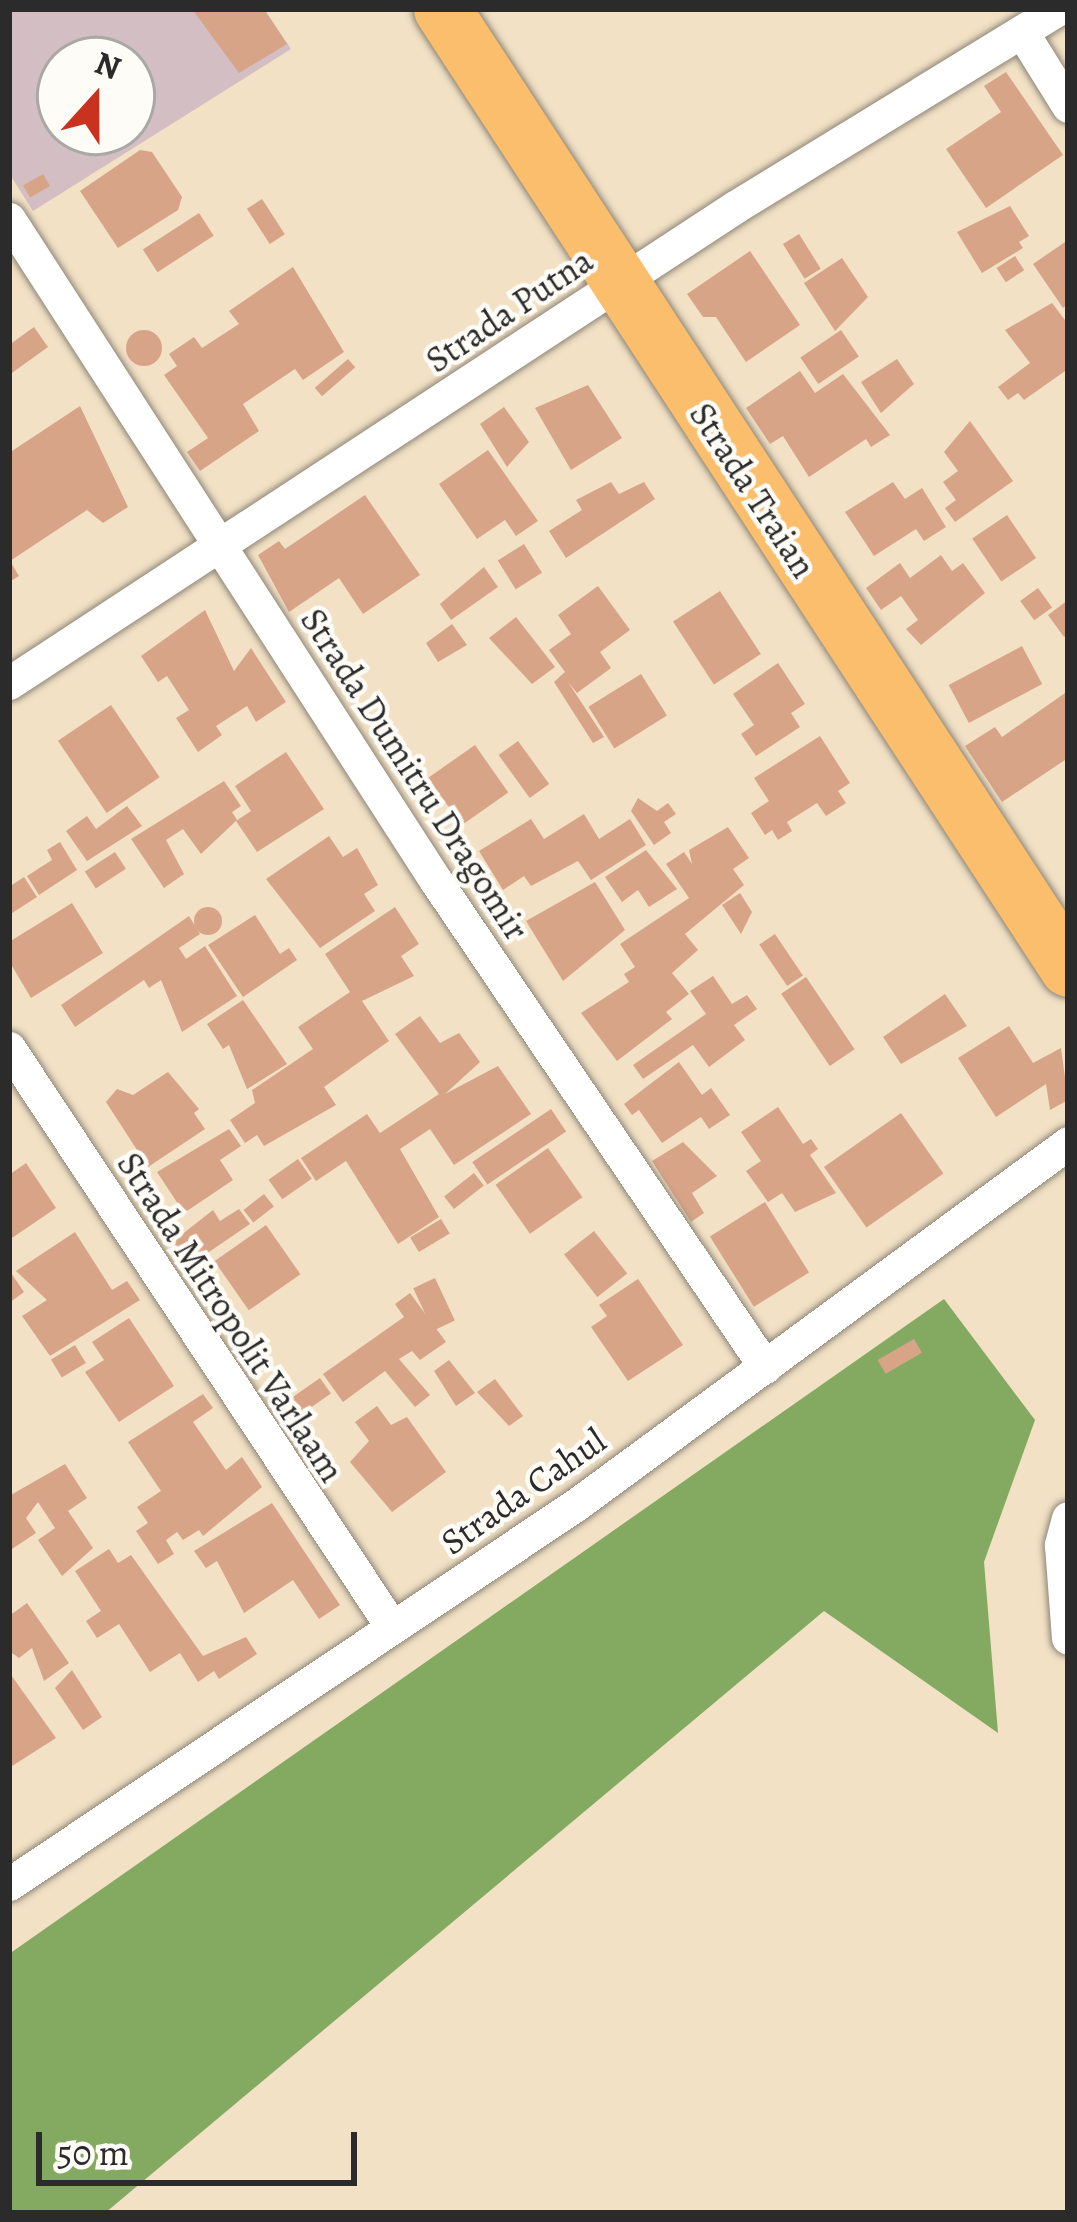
<!DOCTYPE html>
<meta charset="utf-8">
<style>
body{margin:0}
#map{position:relative;width:1077px;height:2222px;overflow:hidden;background:#f2e1c5;font-family:Alegreya,serif}
div>[style]{position:absolute}
.industrial>*{inset:0;background:#d2bec3}
.forest>*{inset:0;background:#83aa60}
.building>*{inset:0;background:#d8a488;transform-origin:0 0}
.round{border-radius:50%}
.roads{filter:drop-shadow(0 0 3px #8e8678) drop-shadow(0 0 3px #8e8678)}
.minor>*{height:33px;margin:-16.5px;padding:0 16.5px;transform-origin:16.5px;border-radius:16.5px;background:#fff}
.trunk>*{height:57px;margin:-28.5px;padding:0 28.5px;transform-origin:28.5px;border-radius:28.5px;background:#fabe6d}
span{translate:-50% -50%;white-space:nowrap;text-align:center;line-height:1.15;-webkit-text-stroke:9px #fdfcf7;paint-order:stroke}
.street-label{font-size:36px;color:#2b2b2b}
.frame{position:absolute;inset:0;border:12px solid #2b2b2b;pointer-events:none}
.north{position:absolute;left:36px;top:36px;width:120px;height:120px;box-sizing:border-box;background:#fdfcf7;border:3px solid #a9a8a5;border-radius:50%;rotate:21deg;font-size:33px;font-weight:700;line-height:48px;text-align:center;color:#2b2b2b}
.north::after{content:'';display:block;margin:auto;width:42px;height:54px;background:#c8321e;clip-path:polygon(50% 0,100% 100%,50% 72%,0 100%)}
.scale{position:absolute;left:36px;top:2132px;width:321px;height:54px;box-sizing:border-box;border:6px solid #2b2b2b;border-top:0;padding-left:15px;font-size:36px;line-height:42px;white-space:nowrap;color:#2b2b2b;-webkit-text-stroke:9px #fdfcf7;paint-order:stroke}
</style>
<div id="map">
<div class="industrial">
<div style="clip-path:polygon(evenodd,9px 9px,264px 9px,291px 49px,33px 211px,9px 173px,9px 9px,60px 60px,132px 60px,132px 132px,60px 132px,60px 60px)"></div>
</div>
<div class="forest">
<div style="clip-path:polygon(944px 1299px,1035px 1420px,984px 1562px,998px 1733px,824px 1611px,105px 2213px,9px 2213px,9px 1954px)"></div>
</div>
<div class="building">
<div style="clip-path:polygon(192px 9px,264px 9px,287px 44px,239px 73px)"></div>
<div style="clip-path:polygon(1006px 72px,1063px 155px,986px 208px,946px 149px,1001px 112px,984px 86px)"></div>
<div style="clip-path:polygon(140px 150px,152px 152px,182px 197px,178px 210px,118px 248px,80px 191px)"></div>
<div style="left:43px;top:174px;width:14px;height:23px;rotate:60deg"></div>
<div style="left:262px;top:199px;width:42px;height:18px;rotate:57deg"></div>
<div style="clip-path:polygon(1010px 206px,1029px 236px,1019px 242px,1023px 248px,982px 273px,957px 232px)"></div>
<div style="left:199px;top:213px;width:27px;height:67px;rotate:57deg"></div>
<div style="left:799px;top:234px;width:41px;height:19px;rotate:58deg"></div>
<div style="clip-path:polygon(1068px 240px,1068px 304px,1063px 308px,1033px 264px)"></div>
<div style="clip-path:polygon(750px 251px,800px 325px,746px 362px,716px 317px,703px 317px,687px 294px)"></div>
<div style="left:1015px;top:256px;width:17px;height:22px;rotate:57deg"></div>
<div style="clip-path:polygon(842px 258px,868px 297px,835px 331px,804px 283px)"></div>
<div style="clip-path:polygon(293px 267px,344px 352px,303px 380px,295px 369px,243px 404px,259px 431px,200px 471px,187px 452px,208px 438px,164px 375px,177px 366px,169px 354px,194px 337px,202px 348px,239px 324px,229px 311px)"></div>
<div style="clip-path:polygon(1052px 303px,1068px 324px,1068px 369px,1024px 400px,1018px 393px,1008px 400px,998px 387px,1030px 363px,1005px 330px)"></div>
<div style="clip-path:polygon(34px 327px,48px 347px,9px 375px,9px 345px)"></div>
<div style="left:841px;top:330px;width:32px;height:49px;rotate:56deg"></div>
<div class="round" style="left:126px;top:330px;width:36px;height:36px"></div>
<div style="left:348px;top:359px;width:11px;height:44px;rotate:49deg"></div>
<div style="clip-path:polygon(897px 359px,914px 384px,881px 413px,861px 382px)"></div>
<div style="clip-path:polygon(800px 371px,815px 393px,843px 374px,890px 435px,871px 447px,866px 439px,809px 477px,783px 436px,770px 444px,746px 408px)"></div>
<div style="clip-path:polygon(588px 385px,622px 438px,571px 470px,535px 408px)"></div>
<div style="clip-path:polygon(80px 406px,128px 507px,103px 523px,87px 510px,10px 561px,19px 576px,9px 582px,9px 453px)"></div>
<div style="clip-path:polygon(504px 407px,529px 442px,507px 467px,480px 424px)"></div>
<div style="clip-path:polygon(970px 421px,1013px 481px,955px 522px,945px 508px,956px 500px,943px 482px,958px 471px,944px 452px)"></div>
<div style="clip-path:polygon(488px 450px,538px 521px,516px 536px,505px 520px,477px 539px,439px 484px)"></div>
<div style="clip-path:polygon(611px 482px,619px 494px,644px 482px,655px 499px,566px 558px,549px 531px,582px 510px,576px 500px)"></div>
<div style="clip-path:polygon(893px 482px,905px 499px,922px 488px,946px 527px,924px 541px,916px 529px,874px 556px,845px 512px)"></div>
<div style="clip-path:polygon(365px 495px,420px 575px,363px 614px,339px 578px,289px 612px,258px 555px,279px 541px,285px 549px)"></div>
<div style="left:1007px;top:515px;width:52px;height:42px;rotate:56deg"></div>
<div style="left:524px;top:544px;width:34px;height:31px;rotate:58deg"></div>
<div style="clip-path:polygon(941px 555px,952px 571px,963px 563px,985px 593px,921px 645px,906px 629px,918px 620px,901px 596px,881px 610px,866px 588px,900px 563px,910px 578px)"></div>
<div style="clip-path:polygon(484px 567px,498px 587px,451px 620px,440px 604px)"></div>
<div style="clip-path:polygon(598px 586px,630px 630px,600px 652px,611px 668px,577px 693px,568px 682px,604px 737px,593px 743px,554px 682px,565px 672px,549px 650px,571px 634px,558px 615px)"></div>
<div style="left:1038px;top:588px;width:24px;height:22px;rotate:54deg"></div>
<div style="left:720px;top:591px;width:75px;height:56px;rotate:57deg"></div>
<div style="clip-path:polygon(1068px 600px,1068px 634px,1064px 637px,1048px 615px)"></div>
<div style="clip-path:polygon(205px 610px,234px 671px,251px 648px,286px 702px,256px 722px,247px 706px,216px 726px,222px 735px,198px 752px,176px 718px,189px 710px,167px 676px,158px 682px,141px 656px)"></div>
<div style="clip-path:polygon(516px 617px,555px 667px,532px 684px,489px 638px)"></div>
<div style="clip-path:polygon(452px 624px,467px 645px,438px 662px,426px 643px)"></div>
<div style="left:1022px;top:646px;width:43px;height:83px;rotate:62deg"></div>
<div style="clip-path:polygon(778px 663px,805px 704px,791px 713px,800px 727px,756px 756px,741px 734px,754px 725px,733px 694px)"></div>
<div style="left:641px;top:674px;width:49px;height:62px;rotate:58deg"></div>
<div style="clip-path:polygon(1068px 691px,1068px 758px,1002px 802px,965px 746px,995px 727px,1002px 737px)"></div>
<div style="left:111px;top:705px;width:87px;height:64px;rotate:56deg"></div>
<div style="clip-path:polygon(820px 736px,850px 783px,838px 791px,846px 803px,826px 816px,817px 803px,787px 822px,792px 831px,778px 840px,772px 830px,765px 835px,751px 813px,769px 801px,754px 778px)"></div>
<div style="left:518px;top:741px;width:53px;height:24px;rotate:54deg"></div>
<div style="left:475px;top:745px;width:58px;height:57px;rotate:55deg"></div>
<div style="clip-path:polygon(286px 752px,324px 809px,257px 852px,236px 821px,251px 811px,235px 786px)"></div>
<div style="clip-path:polygon(224px 781px,241px 806px,232px 812px,237px 820px,201px 854px,183px 829px,166px 840px,184px 874px,164px 888px,131px 839px)"></div>
<div style="clip-path:polygon(638px 798px,657px 811px,668px 803px,676px 814px,664px 822px,671px 833px,654px 845px,631px 811px)"></div>
<div style="clip-path:polygon(127px 806px,142px 826px,87px 861px,66px 831px,87px 816px,96px 829px)"></div>
<div style="clip-path:polygon(584px 814px,599px 839px,630px 819px,646px 845px,591px 880px,578px 861px,531px 886px,524px 876px,503px 890px,479px 851px,531px 819px,544px 839px)"></div>
<div style="clip-path:polygon(728px 827px,749px 858px,733px 869px,744px 885px,685px 934px,698px 950px,672px 973px,689px 994px,666px 1012px,672px 1019px,617px 1061px,581px 1013px,629px 982px,624px 974px,635px 967px,620px 944px,689px 898px,666px 864px,684px 852px,692px 864px,689px 850px)"></div>
<div style="clip-path:polygon(329px 836px,343px 857px,357px 848px,378px 885px,364px 894px,375px 911px,320px 948px,266px 879px)"></div>
<div style="clip-path:polygon(60px 842px,77px 870px,39px 895px,27px 876px,52px 860px,47px 850px)"></div>
<div style="clip-path:polygon(646px 850px,677px 889px,649px 907px,638px 890px,622px 902px,605px 877px)"></div>
<div style="left:115px;top:852px;width:20px;height:36px;rotate:57deg"></div>
<div style="clip-path:polygon(24px 877px,37px 897px,9px 915px,9px 887px)"></div>
<div style="clip-path:polygon(595px 882px,625px 930px,563px 981px,526px 921px)"></div>
<div style="clip-path:polygon(740px 893px,752px 912px,741px 934px,722px 905px)"></div>
<div style="clip-path:polygon(72px 903px,103px 953px,31px 998px,9px 961px,9px 942px)"></div>
<div class="round" style="left:194px;top:907px;width:28px;height:28px"></div>
<div style="clip-path:polygon(395px 907px,419px 944px,401px 956px,414px 976px,362px 1001px,389px 1041px,324px 1087px,336px 1105px,264px 1146px,257px 1135px,245px 1143px,230px 1120px,255px 1103px,252px 1090px,313px 1049px,298px 1027px,350px 992px,325px 954px)"></div>
<div style="clip-path:polygon(255px 915px,280px 954px,289px 948px,297px 960px,243px 997px,208px 945px)"></div>
<div style="clip-path:polygon(189px 916px,200px 934px,179px 948px,186px 959px,205px 946px,237px 996px,182px 1032px,161px 980px,149px 988px,144px 980px,75px 1027px,61px 1005px)"></div>
<div style="left:775px;top:934px;width:50px;height:19px;rotate:56deg"></div>
<div style="clip-path:polygon(713px 976px,732px 1004px,747px 995px,757px 1009px,734px 1025px,745px 1040px,709px 1067px,693px 1045px,643px 1079px,633px 1065px,706px 1014px,690px 991px)"></div>
<div style="left:806px;top:977px;width:87px;height:30px;rotate:56deg"></div>
<div style="clip-path:polygon(945px 994px,967px 1026px,901px 1064px,883px 1037px)"></div>
<div style="clip-path:polygon(243px 1000px,287px 1064px,247px 1089px,229px 1045px,223px 1049px,207px 1024px)"></div>
<div style="clip-path:polygon(420px 1016px,440px 1043px,459px 1033px,480px 1062px,445px 1094px,498px 1066px,531px 1114px,454px 1165px,430px 1129px,400px 1149px,439px 1217px,398px 1244px,346px 1161px,316px 1181px,301px 1158px,367px 1114px,380px 1133px,439px 1094px,395px 1034px)"></div>
<div style="clip-path:polygon(1009px 1026px,1033px 1063px,1061px 1048px,1068px 1100px,1050px 1110px,1046px 1084px,996px 1117px,958px 1058px)"></div>
<div style="clip-path:polygon(679px 1062px,702px 1095px,711px 1088px,730px 1115px,709px 1129px,701px 1117px,662px 1143px,639px 1110px,632px 1115px,624px 1104px)"></div>
<div style="clip-path:polygon(168px 1072px,199px 1109px,194px 1113px,205px 1129px,148px 1167px,106px 1102px,117px 1089px,133px 1095px)"></div>
<div style="clip-path:polygon(778px 1107px,803px 1144px,811px 1139px,818px 1149px,810px 1155px,836px 1193px,795px 1212px,782px 1193px,768px 1202px,746px 1171px,761px 1161px,741px 1132px)"></div>
<div style="left:551px;top:1109px;width:27px;height:95px;rotate:56deg"></div>
<div style="left:901px;top:1113px;width:74px;height:94px;rotate:55deg"></div>
<div style="clip-path:polygon(229px 1129px,241px 1146px,220px 1160px,233px 1180px,184px 1213px,157px 1172px)"></div>
<div style="clip-path:polygon(683px 1142px,717px 1176px,692px 1193px,704px 1213px,691px 1222px,652px 1161px)"></div>
<div style="left:548px;top:1148px;width:60px;height:64px;rotate:55deg"></div>
<div style="left:298px;top:1159px;width:24px;height:36px;rotate:55deg"></div>
<div style="clip-path:polygon(26px 1163px,56px 1208px,9px 1240px,9px 1175px)"></div>
<div style="left:474px;top:1173px;width:16px;height:38px;rotate:52deg"></div>
<div style="left:264px;top:1194px;width:16px;height:26px;rotate:52deg"></div>
<div style="left:765px;top:1202px;width:83px;height:65px;rotate:58deg"></div>
<div style="clip-path:polygon(239px 1209px,250px 1224px,187px 1267px,171px 1243px,213px 1210px,220px 1221px)"></div>
<div style="left:441px;top:1219px;width:17px;height:36px;rotate:59deg"></div>
<div style="left:266px;top:1225px;width:60px;height:63px;rotate:55deg"></div>
<div style="left:594px;top:1231px;width:54px;height:38px;rotate:52deg"></div>
<div style="clip-path:polygon(75px 1232px,112px 1290px,127px 1281px,140px 1300px,50px 1356px,22px 1316px,47px 1300px,16px 1271px)"></div>
<div style="clip-path:polygon(9px 1270px,24px 1292px,9px 1303px)"></div>
<div style="left:435px;top:1278px;width:47px;height:24px;rotate:65deg"></div>
<div style="clip-path:polygon(638px 1279px,683px 1345px,628px 1381px,591px 1327px,607px 1316px,599px 1305px)"></div>
<div style="clip-path:polygon(410px 1293px,446px 1342px,420px 1360px,412px 1351px,399px 1359px,430px 1395px,415px 1407px,385px 1371px,343px 1402px,323px 1374px,404px 1317px,395px 1304px)"></div>
<div style="clip-path:polygon(129px 1318px,174px 1386px,119px 1422px,85px 1372px,104px 1360px,92px 1342px)"></div>
<div style="left:914px;top:1339px;width:16px;height:42px;rotate:60deg"></div>
<div style="left:75px;top:1345px;width:21px;height:28px;rotate:59deg"></div>
<div style="clip-path:polygon(449px 1360px,475px 1393px,456px 1406px,434px 1371px)"></div>
<div style="left:320px;top:1378px;width:19px;height:41px;rotate:55deg"></div>
<div style="clip-path:polygon(495px 1379px,523px 1416px,509px 1426px,477px 1392px)"></div>
<div style="clip-path:polygon(203px 1394px,213px 1408px,193px 1422px,226px 1470px,242px 1457px,262px 1487px,203px 1536px,199px 1530px,183px 1540px,177px 1532px,166px 1540px,174px 1554px,158px 1564px,136px 1531px,148px 1523px,137px 1507px,161px 1491px,128px 1442px)"></div>
<div style="clip-path:polygon(377px 1406px,391px 1425px,407px 1417px,446px 1472px,392px 1512px,350px 1462px,369px 1441px,355px 1422px)"></div>
<div style="clip-path:polygon(65px 1464px,87px 1498px,68px 1511px,93px 1548px,62px 1576px,38px 1540px,55px 1528px,38px 1502px,26px 1518px,36px 1533px,9px 1551px,9px 1496px)"></div>
<div style="clip-path:polygon(272px 1503px,340px 1605px,319px 1619px,293px 1580px,244px 1613px,217px 1561px,206px 1568px,194px 1551px)"></div>
<div style="clip-path:polygon(109px 1549px,118px 1563px,131px 1555px,203px 1656px,246px 1637px,257px 1654px,219px 1679px,214px 1671px,198px 1682px,180px 1653px,150px 1672px,119px 1624px,97px 1638px,86px 1621px,101px 1611px,75px 1571px)"></div>
<div style="clip-path:polygon(27px 1603px,69px 1663px,44px 1681px,32px 1648px,19px 1658px,9px 1651px,9px 1616px)"></div>
<div style="clip-path:polygon(72px 1670px,102px 1717px,83px 1730px,55px 1688px)"></div>
<div style="clip-path:polygon(9px 1672px,56px 1738px,9px 1768px)"></div>
</div>
<div class="roads">
<div class="minor">
<div style="left:1022px;top:32px;width:87px;rotate:58.1deg"></div>
<div style="left:9px;top:219px;width:788px;rotate:57.18deg"></div>
<div style="left:436px;top:881px;width:587px;rotate:55.9deg"></div>
<div style="left:9px;top:683px;width:868px;rotate:-33.25deg"></div>
<div style="left:735px;top:207px;width:379px;rotate:-31.5deg"></div>
<div style="left:9px;top:1048px;width:694px;rotate:56.52deg"></div>
<div style="left:1068px;top:1518px;width:28px;rotate:105deg"></div>
<div style="left:1061px;top:1545px;width:93px;rotate:85.7deg"></div>
<div style="left:9px;top:1884px;width:683px;rotate:-33.78deg"></div>
<div style="left:577px;top:1504px;width:609px;rotate:-36.32deg"></div>
</div>
<div class="trunk">
<div style="left:442px;top:9px;width:1145px;rotate:56.86deg"></div>
</div>
</div>
<div class="street-label">
<span style="left:509px;top:310px;rotate:-34deg">Strada Putna</span>
<span style="left:753px;top:490px;rotate:57deg">Strada Trаian</span>
<span style="left:415px;top:774px;rotate:57deg">Strada Dumitru Dragomir</span>
<span style="left:231px;top:1317px;rotate:57deg">Strada Mitropolit Varlaam</span>
<span style="left:523px;top:1491px;rotate:-35deg">Strada Cahul</span>
</div>
<div class="frame"></div>
<div class="north">N</div>
<div class="scale">50 m</div>
</div>
